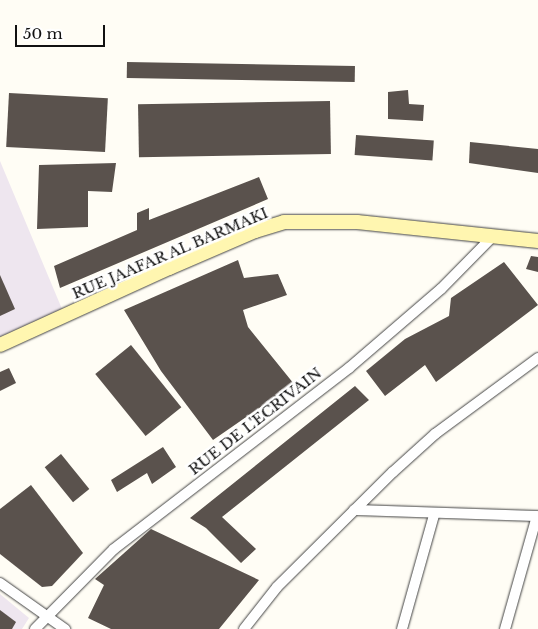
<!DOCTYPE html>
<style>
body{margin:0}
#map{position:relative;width:538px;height:629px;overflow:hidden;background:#fffdf5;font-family:"Libre Baskerville",serif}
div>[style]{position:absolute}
.industrial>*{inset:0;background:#eee6ef}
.building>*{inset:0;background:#5a524d;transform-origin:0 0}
.roads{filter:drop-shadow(0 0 1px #444) drop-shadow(0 0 1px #444)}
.street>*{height:10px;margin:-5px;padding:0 5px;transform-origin:5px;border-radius:5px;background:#fff}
.secondary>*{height:14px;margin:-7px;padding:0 7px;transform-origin:7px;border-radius:7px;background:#fff6b0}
span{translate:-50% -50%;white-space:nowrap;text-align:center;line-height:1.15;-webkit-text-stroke:5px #fff;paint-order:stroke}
.street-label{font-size:15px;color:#111}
.scale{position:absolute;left:15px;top:25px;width:90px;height:22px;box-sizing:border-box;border:2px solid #111;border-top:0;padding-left:6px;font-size:15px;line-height:18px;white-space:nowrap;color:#111;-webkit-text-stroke:4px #fff;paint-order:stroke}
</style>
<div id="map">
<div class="industrial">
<div style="clip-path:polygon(0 161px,62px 309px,0 338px)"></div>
<div style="clip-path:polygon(0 594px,29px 618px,22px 629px,0 629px)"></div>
</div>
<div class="building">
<div style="left:127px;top:62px;width:228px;height:16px;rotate:1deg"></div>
<div style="clip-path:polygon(408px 90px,409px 104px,424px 105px,423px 121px,388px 119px,388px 92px)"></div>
<div style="left:9px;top:93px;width:99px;height:54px;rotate:3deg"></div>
<div style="left:330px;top:101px;width:53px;height:192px;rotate:89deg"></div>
<div style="left:356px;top:135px;width:78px;height:20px;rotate:4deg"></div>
<div style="clip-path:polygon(470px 142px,538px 149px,538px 173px,469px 163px)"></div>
<div style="clip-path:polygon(116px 163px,112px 192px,88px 191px,88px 227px,37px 229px,39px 165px)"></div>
<div style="clip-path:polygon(259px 177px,268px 199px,60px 288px,54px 266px,137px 230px,137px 213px,149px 208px,149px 220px)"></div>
<div style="clip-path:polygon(531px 256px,538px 257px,538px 272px,526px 269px)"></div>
<div style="clip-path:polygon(238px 260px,244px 278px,278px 274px,287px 295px,243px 310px,248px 327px,294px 384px,213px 440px,161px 371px,124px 310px)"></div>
<div style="clip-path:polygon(504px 262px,538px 305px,436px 382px,425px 365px,385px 396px,366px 371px,405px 339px,449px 316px,451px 298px)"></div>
<div style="clip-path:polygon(0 275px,15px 309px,0 316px)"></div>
<div style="left:131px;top:345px;width:80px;height:46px;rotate:51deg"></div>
<div style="clip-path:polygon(9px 368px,16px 383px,0 391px,0 372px)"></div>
<div style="clip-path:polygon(355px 386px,369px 400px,222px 517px,256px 549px,241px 563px,206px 528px,190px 518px)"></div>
<div style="clip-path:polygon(163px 447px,176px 467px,152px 484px,147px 473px,117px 492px,111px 480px)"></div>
<div style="left:61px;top:454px;width:45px;height:21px;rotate:51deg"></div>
<div style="clip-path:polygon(31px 485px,83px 553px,52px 586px,42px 587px,0 554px,0 509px)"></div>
<div style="clip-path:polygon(151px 529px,259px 580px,219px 629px,111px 629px,88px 618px,104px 585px,95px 579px)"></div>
<div style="clip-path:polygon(0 610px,16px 622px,12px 629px,0 629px)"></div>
</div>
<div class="roads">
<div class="street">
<div style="left:354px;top:510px;width:184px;rotate:1.9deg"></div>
<div style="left:0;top:583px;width:80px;rotate:35.3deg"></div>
<div style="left:35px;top:629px;width:112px;rotate:-45.4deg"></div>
<div style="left:114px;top:549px;width:297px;rotate:-37.6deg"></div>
<div style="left:349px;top:368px;width:121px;rotate:-40.7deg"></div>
<div style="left:441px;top:289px;width:74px;rotate:-45.5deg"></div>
<div style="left:244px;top:629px;width:53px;rotate:-51.8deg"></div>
<div style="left:277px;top:587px;width:163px;rotate:-44.8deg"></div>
<div style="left:393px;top:472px;width:57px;rotate:-42.1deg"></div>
<div style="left:435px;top:434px;width:128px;rotate:-36.4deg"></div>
<div style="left:402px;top:629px;width:118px;rotate:-74.3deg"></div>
<div style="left:505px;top:629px;width:117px;rotate:-74.2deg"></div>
</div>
<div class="secondary">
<div style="left:0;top:345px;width:186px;rotate:-24.5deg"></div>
<div style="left:169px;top:268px;width:94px;rotate:-23.3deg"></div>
<div style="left:255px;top:231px;width:30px;rotate:-17deg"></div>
<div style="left:284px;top:222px;width:73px"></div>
<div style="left:357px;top:222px;width:182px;rotate:6deg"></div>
</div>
</div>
<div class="street-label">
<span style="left:170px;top:253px;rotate:-23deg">RUE JAAFAR AL BARMAKI</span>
<span style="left:255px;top:421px;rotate:-38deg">RUE DE L'ECRIVAIN</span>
</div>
<div class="scale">50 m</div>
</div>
